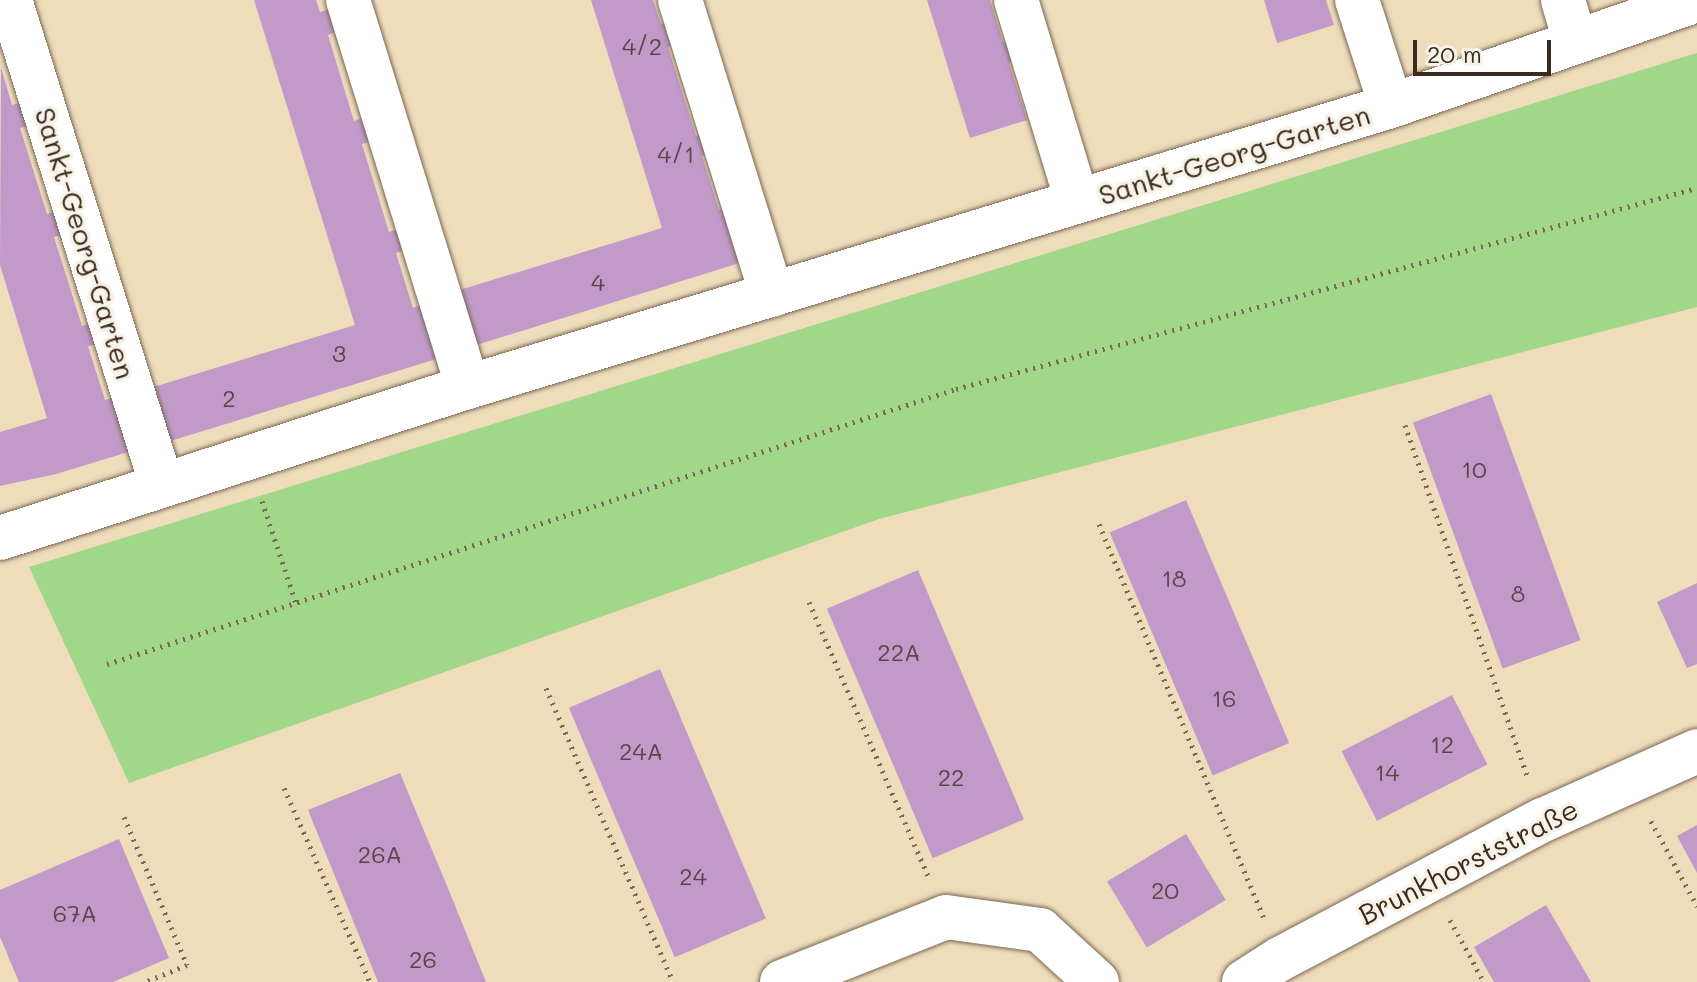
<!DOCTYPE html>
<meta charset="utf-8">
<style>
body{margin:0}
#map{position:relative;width:1697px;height:982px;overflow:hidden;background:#efdcbb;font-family:Mali,sans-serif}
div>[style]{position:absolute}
.green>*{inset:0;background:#a1d788}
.building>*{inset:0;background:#c29aca;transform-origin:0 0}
.path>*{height:5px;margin-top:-2.5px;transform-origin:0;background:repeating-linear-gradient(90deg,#7a6855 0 2px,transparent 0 8px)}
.roads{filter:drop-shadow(0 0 2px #7a6855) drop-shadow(0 0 2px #7a6855)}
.minor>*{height:44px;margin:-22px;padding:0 22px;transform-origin:22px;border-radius:22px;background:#fff}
span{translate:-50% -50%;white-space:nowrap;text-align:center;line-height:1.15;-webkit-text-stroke:7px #f7f3e8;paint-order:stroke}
.number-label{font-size:24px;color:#5d4649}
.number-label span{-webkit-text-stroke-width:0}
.street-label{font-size:28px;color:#3b2a1e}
.scale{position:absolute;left:1413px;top:40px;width:138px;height:36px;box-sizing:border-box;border:4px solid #3b2a1e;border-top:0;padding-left:10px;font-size:24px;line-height:28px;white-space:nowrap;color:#3b2a1e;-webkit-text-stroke:6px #f7f3e8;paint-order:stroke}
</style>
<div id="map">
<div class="green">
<div style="clip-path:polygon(1697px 53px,1697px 307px,879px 519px,129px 783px,29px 567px)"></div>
</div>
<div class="building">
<div style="clip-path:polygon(254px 0,316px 0,320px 12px,331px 9px,338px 31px,328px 35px,354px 121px,364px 117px,372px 141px,362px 144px,389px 232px,398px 229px,404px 250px,396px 253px,413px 308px,426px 303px,443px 357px,164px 443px,147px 389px,355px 325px)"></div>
<div style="clip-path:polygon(591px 0,653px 0,661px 24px,671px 21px,678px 44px,668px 47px,696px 136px,704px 133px,711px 153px,702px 156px,719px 210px,732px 206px,749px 260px,470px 347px,453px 292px,662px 228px)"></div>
<div style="clip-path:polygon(927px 0,990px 0,1003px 42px,1011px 40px,1018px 60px,1009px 63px,1027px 120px,970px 138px)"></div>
<div style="clip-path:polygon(1264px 0,1326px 0,1334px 25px,1277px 43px)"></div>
<div style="clip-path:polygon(1px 67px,12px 105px,23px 102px,31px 125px,20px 128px,47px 214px,57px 211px,64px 234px,54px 237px,82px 326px,90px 323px,97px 344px,88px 346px,105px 400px,119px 396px,135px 450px,56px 474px,0 486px,0 432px,47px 418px,0 265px)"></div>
<div style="left:1491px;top:394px;width:262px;height:83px;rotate:70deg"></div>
<div style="left:1186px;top:500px;width:264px;height:83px;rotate:67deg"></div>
<div style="left:918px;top:570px;width:271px;height:99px;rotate:67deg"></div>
<div style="clip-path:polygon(1697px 583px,1697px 664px,1687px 668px,1657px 602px)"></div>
<div style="left:660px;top:669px;width:271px;height:99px;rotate:67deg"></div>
<div style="left:1452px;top:695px;width:78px;height:124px;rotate:63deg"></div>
<div style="clip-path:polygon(400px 773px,452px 898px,486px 982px,378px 982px,308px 810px)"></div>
<div style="clip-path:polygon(1697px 825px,1697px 873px,1677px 836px)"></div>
<div style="left:1186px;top:834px;width:77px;height:92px;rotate:59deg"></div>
<div style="clip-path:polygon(119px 839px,169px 958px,113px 982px,19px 982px,0 937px,0 890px)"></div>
<div style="clip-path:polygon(1546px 905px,1591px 982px,1494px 982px,1474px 947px)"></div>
</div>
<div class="path">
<div style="left:1405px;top:425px;width:374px;rotate:70.8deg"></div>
<div style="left:262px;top:501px;width:108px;rotate:71.6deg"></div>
<div style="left:1099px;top:524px;width:426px;rotate:67.3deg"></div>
<div style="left:809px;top:602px;width:299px;rotate:66.5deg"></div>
<div style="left:107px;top:664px;width:892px;rotate:-17.95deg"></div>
<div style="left:956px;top:389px;width:768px;rotate:-15.18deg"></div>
<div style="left:546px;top:688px;width:320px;rotate:66.6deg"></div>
<div style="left:284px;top:788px;width:212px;rotate:66.1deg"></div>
<div style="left:124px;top:817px;width:161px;rotate:66.9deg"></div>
<div style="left:187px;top:965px;width:45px;rotate:158deg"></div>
<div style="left:1651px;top:821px;width:97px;rotate:61.6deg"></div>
<div style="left:1450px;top:920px;width:71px;rotate:61.3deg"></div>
</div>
<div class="roads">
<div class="minor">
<div style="left:10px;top:0;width:509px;rotate:72.63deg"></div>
<div style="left:348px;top:0;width:405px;rotate:72.8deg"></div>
<div style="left:680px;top:0;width:309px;rotate:72.7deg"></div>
<div style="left:1016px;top:0;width:210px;rotate:73.1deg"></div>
<div style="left:1357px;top:0;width:111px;rotate:72.2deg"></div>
<div style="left:1563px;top:0;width:43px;rotate:73.7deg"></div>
<div style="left:0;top:538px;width:492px;rotate:-17.9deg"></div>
<div style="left:468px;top:387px;width:965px;rotate:-16.93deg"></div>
<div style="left:1391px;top:106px;width:324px;rotate:-19.1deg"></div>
<div style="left:782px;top:982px;width:176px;rotate:-21.6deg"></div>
<div style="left:946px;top:917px;width:95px;rotate:7.9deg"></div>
<div style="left:1040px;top:930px;width:77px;rotate:42.4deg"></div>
<div style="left:1244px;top:982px;width:43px;rotate:-32.6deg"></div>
<div style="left:1280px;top:959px;width:297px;rotate:-27.9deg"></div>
<div style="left:1543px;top:820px;width:169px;rotate:-24.1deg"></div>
</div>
</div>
<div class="number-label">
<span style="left:642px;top:46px">4/2</span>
<span style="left:676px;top:154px">4/1</span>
<span style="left:598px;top:282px">4</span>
<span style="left:339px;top:353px">3</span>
<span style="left:229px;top:398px">2</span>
<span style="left:1474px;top:469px">10</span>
<span style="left:1174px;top:578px">18</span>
<span style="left:1518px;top:593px">8</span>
<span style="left:899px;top:652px">22A</span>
<span style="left:1224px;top:698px">16</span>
<span style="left:1442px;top:744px">12</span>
<span style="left:641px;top:751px">24A</span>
<span style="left:1387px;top:772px">14</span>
<span style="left:951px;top:777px">22</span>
<span style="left:380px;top:854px">26A</span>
<span style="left:693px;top:876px">24</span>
<span style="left:1165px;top:890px">20</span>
<span style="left:75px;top:913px">67A</span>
<span style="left:423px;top:959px">26</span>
</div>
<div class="street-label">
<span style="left:1234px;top:154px;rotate:-17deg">Sankt-Georg-Garten</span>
<span style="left:86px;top:243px;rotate:73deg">Sankt-Georg-Garten</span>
<span style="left:1468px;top:861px;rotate:-27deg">Brunkhorststraße</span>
</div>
<div class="scale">20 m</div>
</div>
